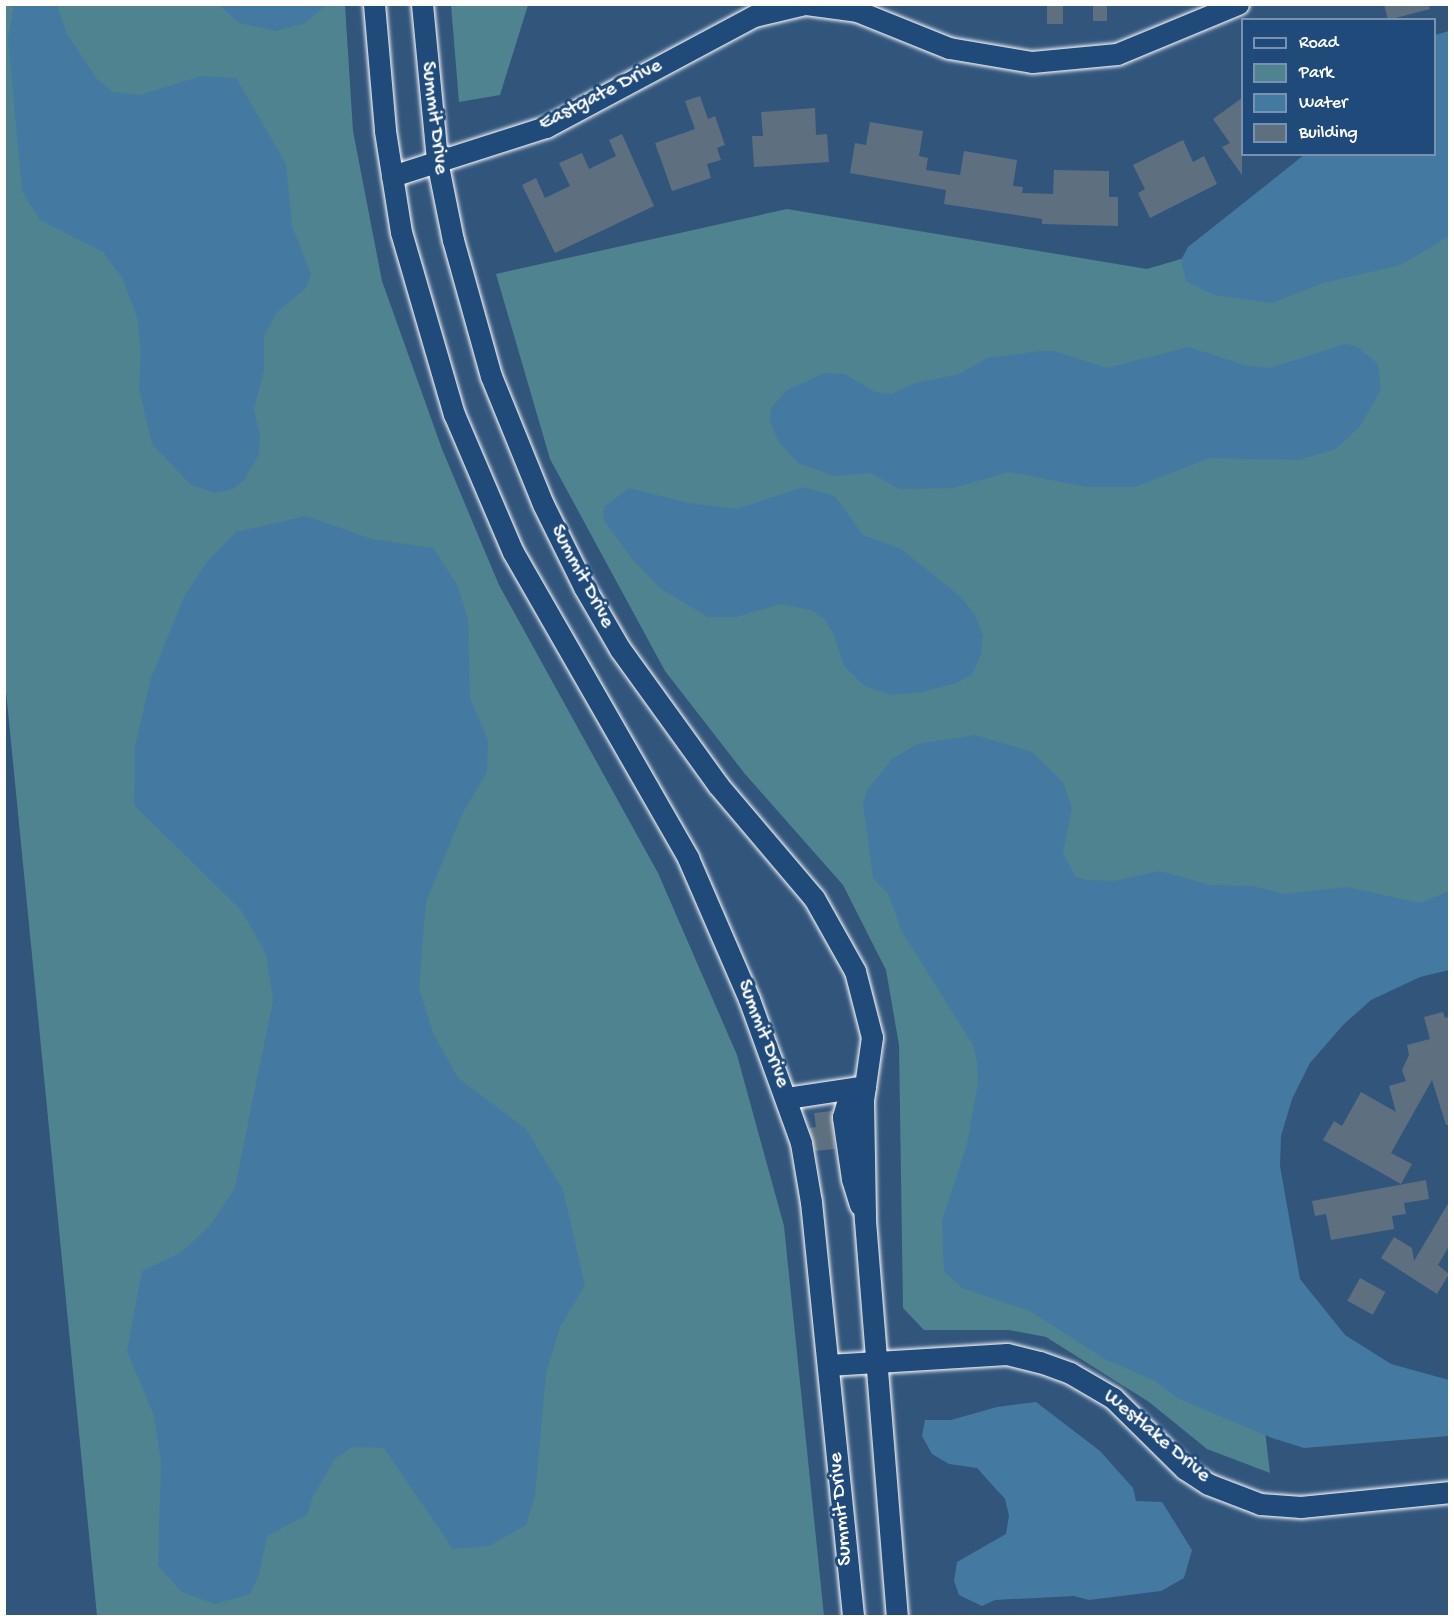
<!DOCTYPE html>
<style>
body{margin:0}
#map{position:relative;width:1454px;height:1621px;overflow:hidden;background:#32557c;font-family:"Gochi Hand",sans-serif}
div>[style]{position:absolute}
.green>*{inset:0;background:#4f838f}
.water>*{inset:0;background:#447aa2}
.building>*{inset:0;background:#5e707f;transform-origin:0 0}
.roads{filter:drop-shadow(0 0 2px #fff) drop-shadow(0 0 2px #fff)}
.street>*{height:21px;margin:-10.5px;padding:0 10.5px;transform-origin:10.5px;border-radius:10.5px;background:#1f4a7a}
span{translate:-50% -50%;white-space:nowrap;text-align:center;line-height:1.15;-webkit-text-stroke:6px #1f4a7a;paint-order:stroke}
.street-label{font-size:21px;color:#fff}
.frame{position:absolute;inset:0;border:6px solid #fff;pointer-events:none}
.legend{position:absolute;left:1241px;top:18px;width:195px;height:138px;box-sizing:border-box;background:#1f4a7a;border:2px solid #7992af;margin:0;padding:8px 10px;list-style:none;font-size:18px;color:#fff}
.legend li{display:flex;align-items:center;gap:12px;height:30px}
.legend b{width:30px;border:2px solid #7992af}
</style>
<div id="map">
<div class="green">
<div style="clip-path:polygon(4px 5px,345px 5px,353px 131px,382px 281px,442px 449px,499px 585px,658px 873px,737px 1055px,784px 1226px,824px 1616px,97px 1616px,5px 681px)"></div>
<div style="clip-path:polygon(451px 5px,528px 5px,500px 95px,459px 102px)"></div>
<div style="clip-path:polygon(1449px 180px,1449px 950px,1224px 1085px,1270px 1473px,1207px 1449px,1149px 1402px,1046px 1337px,1009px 1330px,924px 1330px,903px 1308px,899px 1045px,886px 970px,843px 885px,745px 774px,665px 671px,550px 459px,496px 274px,787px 209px,1147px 269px)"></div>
</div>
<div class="water">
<div style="clip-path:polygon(14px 5px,57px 5px,67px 34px,97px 79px,113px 92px,140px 95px,201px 76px,236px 78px,286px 164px,292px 226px,311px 274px,306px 288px,277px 312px,264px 336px,264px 370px,254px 409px,260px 437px,259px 454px,244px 480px,233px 489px,214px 493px,191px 485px,152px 444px,139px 388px,141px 352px,137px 318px,123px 279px,103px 252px,40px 220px,22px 191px,8px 39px)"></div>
<div style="clip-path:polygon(219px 5px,326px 5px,305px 23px,276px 31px,239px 23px)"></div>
<div style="clip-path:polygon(1449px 31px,1449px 236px,1401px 265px,1323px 283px,1272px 303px,1214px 295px,1186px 281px,1181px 260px,1188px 247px,1304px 155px,1434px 154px,1435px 35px)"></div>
<div style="clip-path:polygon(1345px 344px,1356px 346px,1378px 364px,1381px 390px,1360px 426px,1336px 449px,1299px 460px,1210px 458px,1135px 487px,1086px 487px,1009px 472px,953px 488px,899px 489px,871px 473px,834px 476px,798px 463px,778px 441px,770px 420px,771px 408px,787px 390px,825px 373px,845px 374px,875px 392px,892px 394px,912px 384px,959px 374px,987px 358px,1040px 351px,1054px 351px,1107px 368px,1189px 347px,1244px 365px,1270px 368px)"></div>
<div style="clip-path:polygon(804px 487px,835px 496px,863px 535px,901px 549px,961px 597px,975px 615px,983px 636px,981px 655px,972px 674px,957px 683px,922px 692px,892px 695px,864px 686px,844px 666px,833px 633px,825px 620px,811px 610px,781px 604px,736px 617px,708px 617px,661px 589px,632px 559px,603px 519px,604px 507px,629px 488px,689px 503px,736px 509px)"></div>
<div style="clip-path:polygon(306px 516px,372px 539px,433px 548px,458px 586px,468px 620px,470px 698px,488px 740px,487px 772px,462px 814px,426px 902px,419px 988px,433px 1033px,458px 1078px,526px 1129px,563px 1190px,585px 1285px,560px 1327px,546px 1374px,535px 1496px,526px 1525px,489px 1546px,453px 1549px,384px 1448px,352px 1447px,335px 1459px,313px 1496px,307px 1515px,267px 1536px,259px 1575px,250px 1594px,215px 1604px,182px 1592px,158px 1566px,161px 1462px,154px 1416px,127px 1351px,142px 1271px,180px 1253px,210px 1226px,235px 1188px,273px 1000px,266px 954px,241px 910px,134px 805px,135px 747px,151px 678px,184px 597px,206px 563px,236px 532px)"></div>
<div style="clip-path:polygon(975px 735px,1032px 752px,1063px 782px,1072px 808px,1063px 852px,1075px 876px,1085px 880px,1114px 881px,1160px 871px,1210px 885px,1252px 886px,1284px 894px,1347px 887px,1420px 903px,1449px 891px,1449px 970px,1420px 977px,1371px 1000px,1343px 1025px,1310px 1063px,1292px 1099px,1281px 1136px,1280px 1166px,1300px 1279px,1345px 1335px,1391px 1364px,1449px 1380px,1449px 1436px,1304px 1448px,1272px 1438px,1179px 1399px,1155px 1381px,1103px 1358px,1030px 1311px,962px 1288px,944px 1271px,942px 1220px,967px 1144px,978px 1083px,977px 1063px,973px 1045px,901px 930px,889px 895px,873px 878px,863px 804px,867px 790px,892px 759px,917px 744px)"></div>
<div style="clip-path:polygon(1036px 1402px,1100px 1451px,1133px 1488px,1136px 1501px,1162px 1502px,1192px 1550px,1184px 1578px,1161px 1591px,1089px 1600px,1074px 1596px,995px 1600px,982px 1606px,959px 1595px,954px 1581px,957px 1562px,1006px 1534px,1009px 1516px,1005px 1499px,977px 1468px,949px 1464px,932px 1454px,922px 1436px,925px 1420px,951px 1420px,997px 1407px)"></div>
</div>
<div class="building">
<div style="left:1047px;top:4px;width:16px;height:20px"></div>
<div style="left:1093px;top:4px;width:14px;height:17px"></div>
<div style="clip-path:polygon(1384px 4px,1429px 4px,1430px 9px,1388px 20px)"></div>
<div style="clip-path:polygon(700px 96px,708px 119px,715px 116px,725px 145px,717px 148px,721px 160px,707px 164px,711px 178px,672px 191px,655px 143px,695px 129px,685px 101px)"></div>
<div style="clip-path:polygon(1242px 98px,1242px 175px,1222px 147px,1230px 143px,1213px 119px)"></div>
<div style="clip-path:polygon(815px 108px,816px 135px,827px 134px,829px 162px,754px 167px,752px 136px,763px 136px,761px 112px)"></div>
<div style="clip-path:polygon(870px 122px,923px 131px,919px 156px,928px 158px,926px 170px,960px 175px,964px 151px,1017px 160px,1013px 186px,1023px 187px,1022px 193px,1053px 194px,1054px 170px,1109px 171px,1109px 197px,1118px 197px,1118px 226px,1042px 224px,1042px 219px,944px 204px,946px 190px,850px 173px,855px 143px,866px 145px)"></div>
<div style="clip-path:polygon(622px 134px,654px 206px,555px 253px,522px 185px,536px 178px,545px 198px,570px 186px,559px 163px,582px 153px,589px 169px,616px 156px,609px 140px)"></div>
<div style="clip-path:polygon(1183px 140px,1193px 162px,1204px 156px,1217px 184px,1150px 218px,1138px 193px,1145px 189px,1133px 165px)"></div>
<div style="clip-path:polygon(1443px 1012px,1445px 1018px,1449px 1017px,1449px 1125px,1446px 1125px,1432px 1080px,1391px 1153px,1412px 1164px,1401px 1184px,1323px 1140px,1334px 1121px,1342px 1126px,1361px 1092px,1396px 1112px,1389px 1086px,1406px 1081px,1402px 1070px,1409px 1055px,1407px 1045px,1430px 1039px,1424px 1017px)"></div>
<div style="clip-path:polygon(832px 1111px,835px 1149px,815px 1151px,809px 1128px,816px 1127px,814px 1113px)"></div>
<div style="clip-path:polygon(1426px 1180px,1429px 1199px,1404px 1203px,1406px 1214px,1392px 1216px,1394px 1229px,1331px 1240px,1326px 1214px,1315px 1216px,1312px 1201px)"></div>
<div style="clip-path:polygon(1449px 1202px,1449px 1246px,1438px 1265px,1449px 1274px,1437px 1294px,1381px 1258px,1394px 1237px,1412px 1248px,1414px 1261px)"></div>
<div style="left:1360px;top:1278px;width:29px;height:26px;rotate:29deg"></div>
</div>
<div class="roads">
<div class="street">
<div style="left:374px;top:4px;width:127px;rotate:85deg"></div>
<div style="left:385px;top:131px;width:102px;rotate:81deg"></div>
<div style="left:401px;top:232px;width:190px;rotate:73.8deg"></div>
<div style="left:454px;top:414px;width:150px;rotate:66.9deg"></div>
<div style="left:513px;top:552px;width:353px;rotate:60.2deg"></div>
<div style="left:688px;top:858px;width:154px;rotate:66.6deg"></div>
<div style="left:749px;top:999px;width:153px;rotate:70.1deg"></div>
<div style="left:801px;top:1143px;width:60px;rotate:80.4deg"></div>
<div style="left:811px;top:1202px;width:416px;rotate:84.2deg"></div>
<div style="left:422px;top:4px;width:158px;rotate:84.5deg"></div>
<div style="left:437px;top:161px;width:81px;rotate:78.6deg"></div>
<div style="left:453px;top:240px;width:141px;rotate:74.4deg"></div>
<div style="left:491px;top:376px;width:138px;rotate:67.9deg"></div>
<div style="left:543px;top:504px;width:93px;rotate:63.7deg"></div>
<div style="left:584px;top:587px;width:72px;rotate:59.9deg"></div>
<div style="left:620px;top:649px;width:168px;rotate:54.2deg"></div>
<div style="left:718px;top:785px;width:148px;rotate:49.7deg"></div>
<div style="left:814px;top:898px;width:84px;rotate:60.7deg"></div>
<div style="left:855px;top:971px;width:68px;rotate:75.6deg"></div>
<div style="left:872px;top:1037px;width:64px;rotate:98.1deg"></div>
<div style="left:863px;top:1100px;width:120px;rotate:89deg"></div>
<div style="left:806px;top:4px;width:51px;rotate:7.8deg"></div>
<div style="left:857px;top:11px;width:99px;rotate:21.9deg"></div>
<div style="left:949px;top:48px;width:84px;rotate:9.6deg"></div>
<div style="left:1032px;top:62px;width:85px;rotate:-5.4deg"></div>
<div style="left:1117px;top:54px;width:131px;rotate:-22.5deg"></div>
<div style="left:392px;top:176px;width:162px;rotate:-17.7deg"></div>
<div style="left:546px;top:127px;width:236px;rotate:-28.1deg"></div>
<div style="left:754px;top:16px;width:52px;rotate:-13.2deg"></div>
<div style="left:787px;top:1098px;width:79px;rotate:-8.7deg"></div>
<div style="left:860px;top:1205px;width:27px;rotate:-107deg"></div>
<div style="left:852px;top:1179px;width:63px;rotate:-98.3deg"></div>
<div style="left:843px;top:1117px;width:18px;rotate:-74deg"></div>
<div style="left:848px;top:1100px;width:22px;rotate:-39deg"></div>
<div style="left:864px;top:1208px;width:409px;rotate:85.4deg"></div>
<div style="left:828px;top:1365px;width:179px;rotate:-3.5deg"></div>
<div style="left:1007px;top:1354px;width:34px;rotate:14deg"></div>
<div style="left:1040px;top:1362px;width:32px;rotate:20deg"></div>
<div style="left:1070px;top:1373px;width:50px;rotate:30.2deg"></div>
<div style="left:1113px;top:1398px;width:101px;rotate:44.6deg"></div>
<div style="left:1185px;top:1469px;width:27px;rotate:33deg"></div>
<div style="left:1208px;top:1484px;width:56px;rotate:21deg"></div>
<div style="left:1260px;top:1504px;width:41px;rotate:4.2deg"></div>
<div style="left:1301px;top:1507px;width:150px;rotate:-5.7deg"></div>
</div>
</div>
<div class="street-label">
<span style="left:601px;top:96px;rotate:-27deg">Eastgate Drive</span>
<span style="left:433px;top:118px;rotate:83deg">Summit Drive</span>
<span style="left:581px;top:577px;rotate:62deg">Summit Drive</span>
<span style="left:762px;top:1034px;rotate:69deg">Summit Drive</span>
<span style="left:1156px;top:1437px;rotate:40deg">Westlake Drive</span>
<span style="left:842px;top:1509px;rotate:-95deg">Summit Drive</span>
</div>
<div class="frame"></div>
<ul class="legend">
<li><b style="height:8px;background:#1f4a7a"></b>Road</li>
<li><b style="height:16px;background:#4f838f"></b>Park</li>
<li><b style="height:16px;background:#447aa2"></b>Water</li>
<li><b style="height:16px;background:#5e707f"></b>Building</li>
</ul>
</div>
